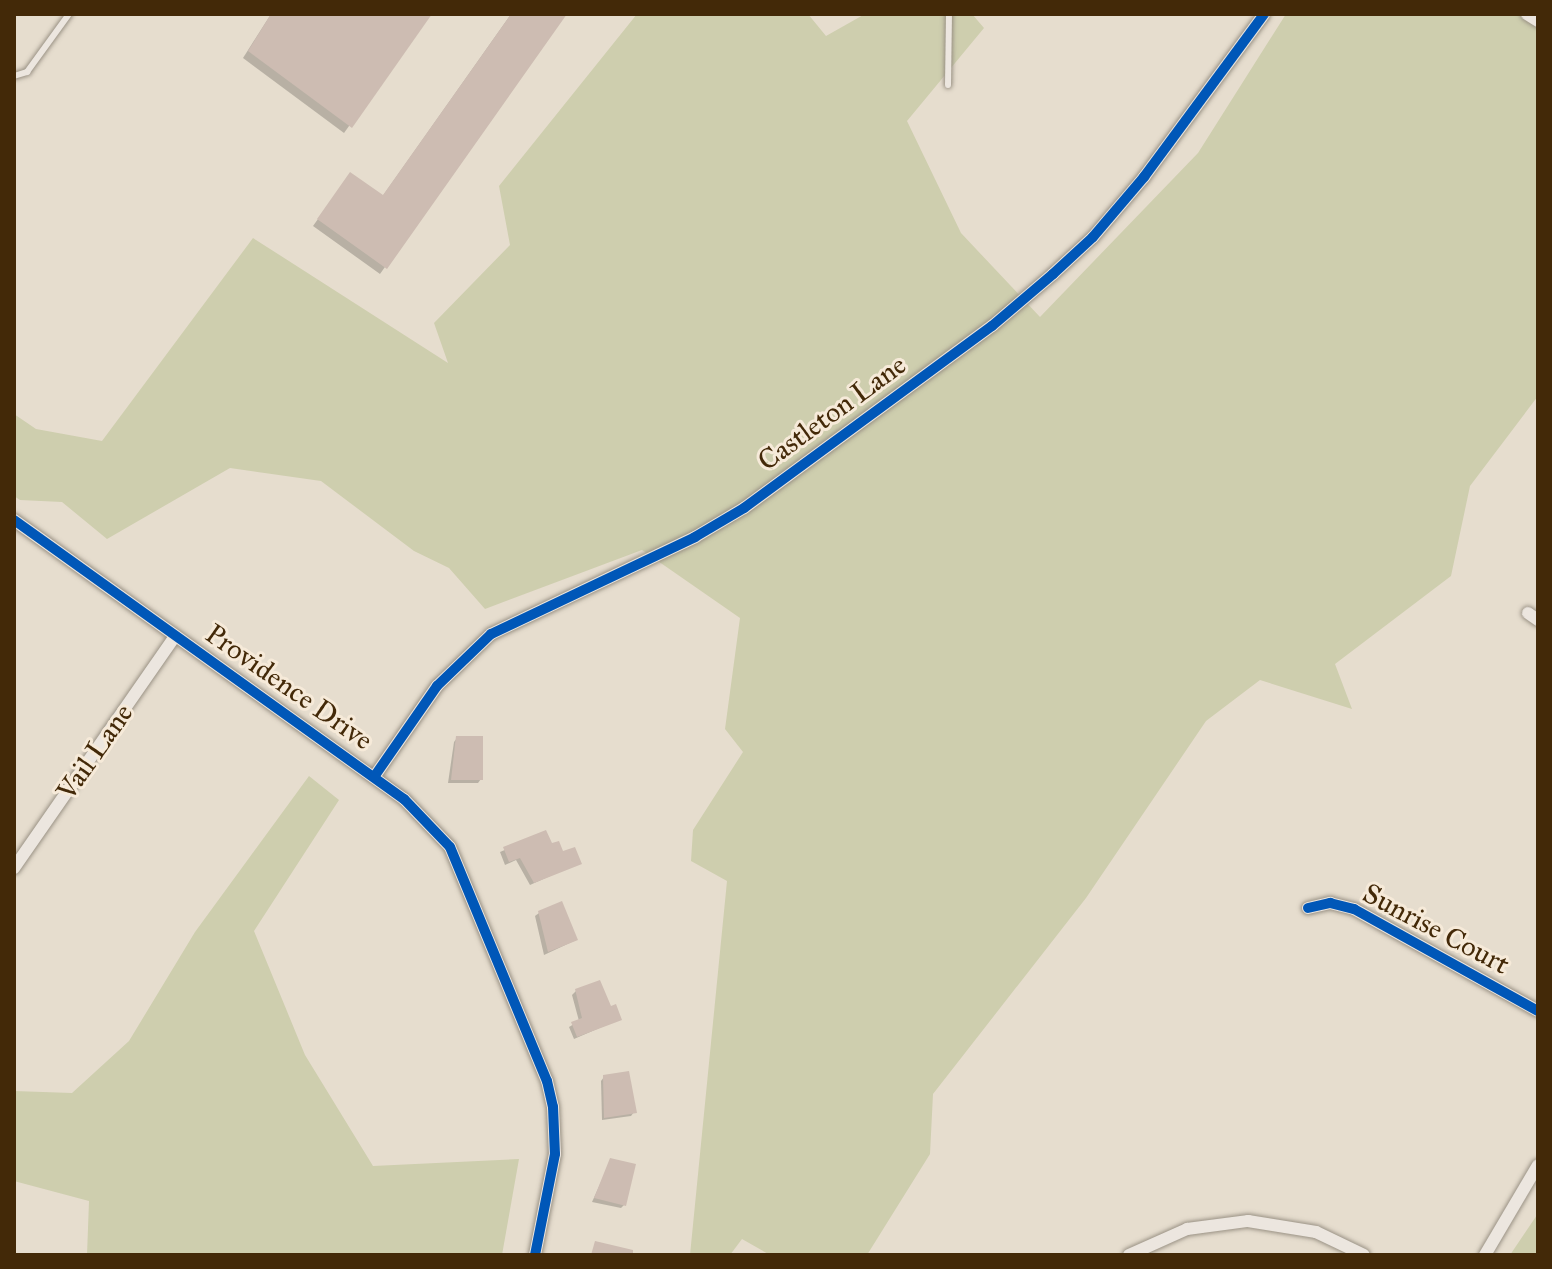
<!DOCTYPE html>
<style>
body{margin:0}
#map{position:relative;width:1552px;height:1269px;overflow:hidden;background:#e6ddce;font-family:"IM FELL Great Primer",serif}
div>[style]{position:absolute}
.green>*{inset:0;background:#ceceae}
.shadow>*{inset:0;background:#0003}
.building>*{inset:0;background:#cdbcb2}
.roads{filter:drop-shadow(0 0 2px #9a9285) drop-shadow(0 0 2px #9a9285)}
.service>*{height:6px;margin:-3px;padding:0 3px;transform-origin:3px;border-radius:3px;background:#ece6df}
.minor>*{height:12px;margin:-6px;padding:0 6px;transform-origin:6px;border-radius:6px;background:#ece6df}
.cycleway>*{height:10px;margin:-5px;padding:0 5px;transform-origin:5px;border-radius:5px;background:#0057b8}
span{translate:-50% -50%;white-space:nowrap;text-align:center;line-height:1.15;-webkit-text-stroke:6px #f6ead9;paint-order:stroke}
.street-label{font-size:28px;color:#432908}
.frame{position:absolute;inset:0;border:16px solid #432908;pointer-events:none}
</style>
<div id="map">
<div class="green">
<div style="clip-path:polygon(637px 14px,808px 14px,826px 36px,865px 14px,972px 14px,984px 28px,907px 121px,961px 233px,1040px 317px,1198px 153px,1286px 14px,1538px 14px,1538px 396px,1470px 486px,1451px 576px,1335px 664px,1352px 709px,1260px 680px,1206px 721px,1086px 898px,933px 1094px,930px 1154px,867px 1255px,770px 1255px,742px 1239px,730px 1255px,690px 1255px,727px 881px,691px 861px,693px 830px,743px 752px,725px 729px,740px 618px,642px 550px,485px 609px,449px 568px,414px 551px,321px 481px,230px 468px,107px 539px,62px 502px,20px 500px,14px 496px,14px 414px,36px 429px,102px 441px,253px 238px,448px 363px,434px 323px,510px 245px,499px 186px)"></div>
<div style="clip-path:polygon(309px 776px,339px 800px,254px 931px,305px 1055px,373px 1166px,519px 1159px,502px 1255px,87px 1255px,89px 1201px,14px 1181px,14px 1091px,72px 1093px,129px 1041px,195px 932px)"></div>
<div style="clip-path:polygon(1538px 1213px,1538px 1255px,1510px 1255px,1535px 1218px)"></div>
</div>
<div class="shadow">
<div style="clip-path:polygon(271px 14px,430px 14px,344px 133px,243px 58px)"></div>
<div style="clip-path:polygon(511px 14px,565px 14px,380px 274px,313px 226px,345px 181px,382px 197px)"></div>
<div style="clip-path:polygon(457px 738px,481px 779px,478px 783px,448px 783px,454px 742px)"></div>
<div style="clip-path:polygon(545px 833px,551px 846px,579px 863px,530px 885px,516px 860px,505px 865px,500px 852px)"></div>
<div style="clip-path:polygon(539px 913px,576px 940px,544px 955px,535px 916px)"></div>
<div style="clip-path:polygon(576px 991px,609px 1009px,620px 1019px,574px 1039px,569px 1027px,579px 1021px,572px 995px)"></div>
<div style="clip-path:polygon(604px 1077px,634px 1112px,631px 1116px,602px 1120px,601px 1081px)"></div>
<div style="clip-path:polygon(611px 1160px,624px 1205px,621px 1208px,592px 1202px)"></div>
</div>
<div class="building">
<div style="clip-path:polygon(271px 14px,432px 14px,352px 128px,248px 51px)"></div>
<div style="clip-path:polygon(511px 14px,567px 14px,387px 269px,317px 219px,350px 172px,383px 195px)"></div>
<div style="clip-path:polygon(456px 736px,483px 736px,483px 780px,451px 780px)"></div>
<div style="clip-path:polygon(546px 830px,552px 843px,559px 841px,563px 851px,575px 847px,582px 864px,534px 883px,520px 858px,509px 862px,503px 847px)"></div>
<div style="clip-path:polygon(562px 901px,578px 940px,548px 952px,538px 911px)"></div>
<div style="clip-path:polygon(600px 980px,611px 1006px,616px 1004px,622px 1020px,577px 1037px,571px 1022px,582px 1018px,575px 989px)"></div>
<div style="clip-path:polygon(629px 1071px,637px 1113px,604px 1118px,603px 1075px)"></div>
<div style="clip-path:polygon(610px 1158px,636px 1164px,626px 1206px,594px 1198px)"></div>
<div style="clip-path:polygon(595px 1241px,633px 1250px,633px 1255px,591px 1255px)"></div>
</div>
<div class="roads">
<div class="service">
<div style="left:14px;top:76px;width:14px;rotate:-17deg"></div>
<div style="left:27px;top:72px;width:72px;rotate:-54.1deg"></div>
<div style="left:948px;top:85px;width:71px;rotate:-89.2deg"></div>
</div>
<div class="minor">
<div style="left:1527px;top:14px;width:13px;rotate:32deg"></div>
<div style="left:14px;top:520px;width:480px;rotate:35.6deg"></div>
<div style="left:404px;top:799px;width:66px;rotate:46.2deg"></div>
<div style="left:450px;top:847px;width:253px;rotate:67.5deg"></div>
<div style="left:547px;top:1081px;width:27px;rotate:77deg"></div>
<div style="left:553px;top:1107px;width:47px;rotate:87.6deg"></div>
<div style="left:555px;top:1154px;width:103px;rotate:101.2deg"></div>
<div style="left:1528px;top:613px;width:12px;rotate:35deg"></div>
<div style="left:374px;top:777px;width:111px;rotate:-55.3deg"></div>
<div style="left:437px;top:686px;width:75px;rotate:-43.9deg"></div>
<div style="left:491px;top:634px;width:226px;rotate:-25.4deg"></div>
<div style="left:695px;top:537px;width:57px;rotate:-30.6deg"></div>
<div style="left:744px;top:508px;width:308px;rotate:-36.3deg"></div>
<div style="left:992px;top:326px;width:80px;rotate:-40.4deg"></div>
<div style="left:1053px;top:274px;width:54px;rotate:-42.8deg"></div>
<div style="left:1093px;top:237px;width:79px;rotate:-49.6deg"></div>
<div style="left:1144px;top:177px;width:202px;rotate:-53.6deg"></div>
<div style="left:14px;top:868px;width:282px;rotate:-55.2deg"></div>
<div style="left:1308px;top:908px;width:23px;rotate:-13deg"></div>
<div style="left:1330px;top:903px;width:25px;rotate:14deg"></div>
<div style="left:1354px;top:909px;width:210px;rotate:29deg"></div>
<div style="left:1129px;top:1255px;width:64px;rotate:-24.1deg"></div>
<div style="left:1187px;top:1229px;width:62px;rotate:-7.5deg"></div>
<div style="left:1248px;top:1221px;width:69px;rotate:9.2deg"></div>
<div style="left:1316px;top:1232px;width:53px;rotate:25.6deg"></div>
<div style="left:1485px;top:1255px;width:104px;rotate:-59.5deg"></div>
</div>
</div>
<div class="cycleway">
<div style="left:14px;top:520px;width:480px;rotate:35.6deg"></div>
<div style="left:404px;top:799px;width:66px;rotate:46.2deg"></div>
<div style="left:450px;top:847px;width:253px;rotate:67.5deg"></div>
<div style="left:547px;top:1081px;width:27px;rotate:77deg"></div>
<div style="left:553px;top:1107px;width:47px;rotate:87.6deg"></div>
<div style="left:555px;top:1154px;width:103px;rotate:101.2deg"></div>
<div style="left:374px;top:777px;width:111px;rotate:-55.3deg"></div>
<div style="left:437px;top:686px;width:75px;rotate:-43.9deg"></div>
<div style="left:491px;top:634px;width:226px;rotate:-25.4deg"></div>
<div style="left:695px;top:537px;width:57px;rotate:-30.6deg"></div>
<div style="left:744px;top:508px;width:308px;rotate:-36.3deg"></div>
<div style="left:992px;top:326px;width:80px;rotate:-40.4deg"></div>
<div style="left:1053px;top:274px;width:54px;rotate:-42.8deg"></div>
<div style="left:1093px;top:237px;width:79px;rotate:-49.6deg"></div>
<div style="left:1144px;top:177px;width:202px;rotate:-53.6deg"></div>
<div style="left:1308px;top:908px;width:23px;rotate:-13deg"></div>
<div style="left:1330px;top:903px;width:25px;rotate:14deg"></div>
<div style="left:1354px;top:909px;width:210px;rotate:29deg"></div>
</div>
<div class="street-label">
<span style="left:832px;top:413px;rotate:-36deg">Castleton Lane</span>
<span style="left:289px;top:687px;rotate:35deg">Providence Drive</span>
<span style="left:95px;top:752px;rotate:-55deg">Vail Lane</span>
<span style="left:1436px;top:929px;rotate:28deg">Sunrise Court</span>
</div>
<div class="frame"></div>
</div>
